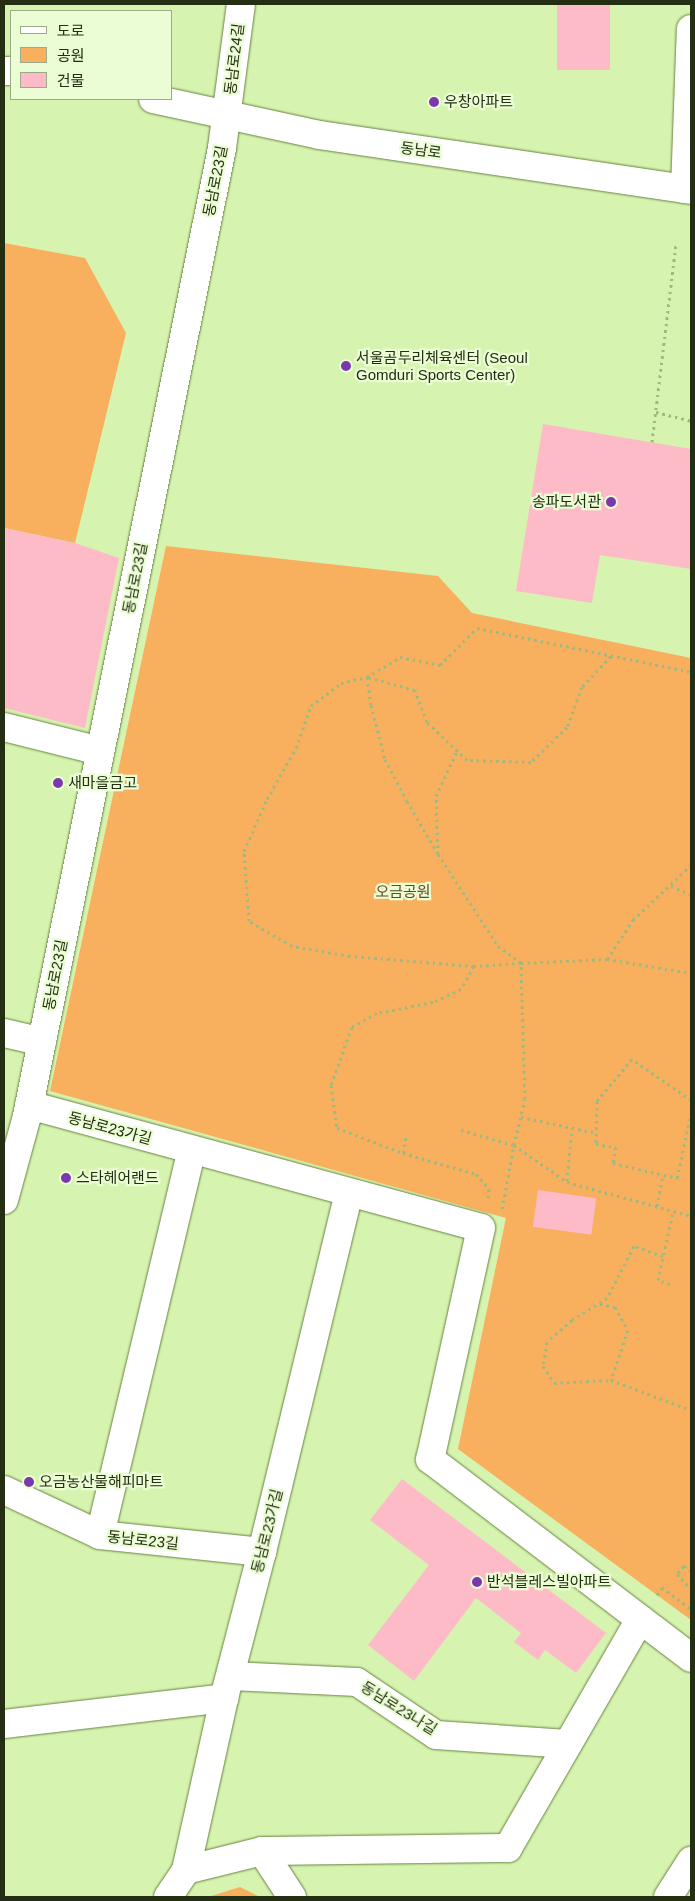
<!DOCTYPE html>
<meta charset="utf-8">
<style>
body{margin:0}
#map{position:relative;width:695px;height:1901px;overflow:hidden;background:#d6f4af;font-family:Arial,"Noto Sans KR",sans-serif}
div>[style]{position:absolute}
.green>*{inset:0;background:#f8af5e}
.building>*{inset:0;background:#fcbbc7;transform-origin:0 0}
.path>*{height:3px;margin-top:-1.5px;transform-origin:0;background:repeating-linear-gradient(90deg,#a0b980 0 2.5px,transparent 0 6.5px)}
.roads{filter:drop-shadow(0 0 1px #688241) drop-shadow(0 0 1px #688241)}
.minor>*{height:28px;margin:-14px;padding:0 14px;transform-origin:14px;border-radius:14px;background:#fff}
.secondary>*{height:28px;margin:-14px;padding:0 14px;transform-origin:14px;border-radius:14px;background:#fff}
.dots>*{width:14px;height:14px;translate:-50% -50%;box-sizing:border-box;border:2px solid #ebfdd4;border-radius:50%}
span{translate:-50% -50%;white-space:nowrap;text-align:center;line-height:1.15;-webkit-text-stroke:4.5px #ebfdd4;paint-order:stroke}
.street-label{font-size:15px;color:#232e13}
.poi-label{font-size:15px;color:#232e13}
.left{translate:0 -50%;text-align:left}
.right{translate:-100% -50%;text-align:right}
.park-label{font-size:15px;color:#674826}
.frame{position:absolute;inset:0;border:5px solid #232e13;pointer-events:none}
.legend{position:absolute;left:10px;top:10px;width:162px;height:90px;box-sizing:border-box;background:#ebfdd4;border:1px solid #9baa87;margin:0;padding:6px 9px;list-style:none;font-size:15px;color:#232e13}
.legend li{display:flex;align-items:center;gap:10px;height:25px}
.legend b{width:25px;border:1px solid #9baa87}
</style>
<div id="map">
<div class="green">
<div style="clip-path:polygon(4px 243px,85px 258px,126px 333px,75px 543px,4px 528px)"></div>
<div style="clip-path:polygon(166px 546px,438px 576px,472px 613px,691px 658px,691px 1620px,458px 1449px,506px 1218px,50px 1091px)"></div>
<div style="clip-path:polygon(240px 1887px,260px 1897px,208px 1897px)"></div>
</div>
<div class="building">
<div style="left:557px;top:4px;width:53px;height:66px"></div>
<div style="clip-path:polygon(543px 424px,691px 449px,691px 569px,600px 555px,592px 603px,516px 591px)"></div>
<div style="clip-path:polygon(4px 528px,75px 543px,119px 558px,85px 728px,4px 708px)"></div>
<div style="left:538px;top:1190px;width:59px;height:37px;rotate:8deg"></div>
<div style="clip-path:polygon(402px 1479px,606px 1633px,576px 1673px,545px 1650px,538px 1660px,514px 1642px,521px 1633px,476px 1598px,414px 1681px,368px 1645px,429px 1565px,370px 1520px)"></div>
</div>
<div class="path">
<div style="left:656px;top:412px;width:36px;rotate:14deg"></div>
<div style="left:652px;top:442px;width:199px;rotate:-83.1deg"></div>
<div style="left:611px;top:656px;width:42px;rotate:133.1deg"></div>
<div style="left:582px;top:687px;width:43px;rotate:110.6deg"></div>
<div style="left:567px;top:727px;width:50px;rotate:135.8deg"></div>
<div style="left:531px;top:762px;width:64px;rotate:-178.2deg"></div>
<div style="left:467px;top:760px;width:55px;rotate:-136.5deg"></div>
<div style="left:427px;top:722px;width:34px;rotate:-111deg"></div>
<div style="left:415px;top:690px;width:50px;rotate:-164.8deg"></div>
<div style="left:367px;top:677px;width:28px;rotate:82deg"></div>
<div style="left:371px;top:705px;width:56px;rotate:75.5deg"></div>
<div style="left:385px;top:759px;width:47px;rotate:62.4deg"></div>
<div style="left:407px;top:801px;width:61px;rotate:59.7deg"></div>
<div style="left:438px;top:854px;width:110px;rotate:56.9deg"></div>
<div style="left:498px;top:946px;width:29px;rotate:36deg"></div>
<div style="left:521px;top:963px;width:86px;rotate:-2.7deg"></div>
<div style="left:607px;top:959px;width:85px;rotate:9.5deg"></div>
<div style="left:438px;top:854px;width:58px;rotate:-92deg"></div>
<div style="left:436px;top:796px;width:50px;rotate:-65deg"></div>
<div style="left:671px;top:886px;width:22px;rotate:24deg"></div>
<div style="left:607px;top:959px;width:47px;rotate:-56.3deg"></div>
<div style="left:633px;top:920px;width:80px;rotate:-43.5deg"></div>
<div style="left:474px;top:966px;width:26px;rotate:119deg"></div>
<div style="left:461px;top:989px;width:31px;rotate:155deg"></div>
<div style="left:433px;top:1002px;width:57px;rotate:168.9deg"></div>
<div style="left:377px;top:1013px;width:29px;rotate:151deg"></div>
<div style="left:352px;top:1027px;width:62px;rotate:109.9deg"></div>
<div style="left:331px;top:1085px;width:43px;rotate:82.1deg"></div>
<div style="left:337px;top:1128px;width:71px;rotate:20.7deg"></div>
<div style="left:403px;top:1153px;width:76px;rotate:16deg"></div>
<div style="left:476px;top:1174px;width:20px;rotate:49deg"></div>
<div style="left:489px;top:1189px;width:11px;rotate:95deg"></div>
<div style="left:691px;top:1100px;width:72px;rotate:-145.2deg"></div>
<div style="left:632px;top:1059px;width:55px;rotate:129.8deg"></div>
<div style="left:597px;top:1101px;width:43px;rotate:91.3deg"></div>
<div style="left:596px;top:1144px;width:20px;rotate:9deg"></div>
<div style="left:616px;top:1147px;width:16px;rotate:101deg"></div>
<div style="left:613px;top:1163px;width:66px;rotate:13.2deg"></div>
<div style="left:677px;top:1178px;width:66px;rotate:-77.8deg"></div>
<div style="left:521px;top:1117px;width:77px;rotate:12deg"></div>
<div style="left:461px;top:1130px;width:55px;rotate:15.8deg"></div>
<div style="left:514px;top:1145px;width:65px;rotate:34.9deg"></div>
<div style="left:567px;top:1182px;width:129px;rotate:15.3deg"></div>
<div style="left:403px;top:1153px;width:16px;rotate:-79deg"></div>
<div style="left:567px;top:1181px;width:53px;rotate:-84.6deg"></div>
<div style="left:657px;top:1206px;width:32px;rotate:-79deg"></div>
<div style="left:502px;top:1209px;width:65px;rotate:-79.4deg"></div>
<div style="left:514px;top:1145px;width:47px;rotate:-76.6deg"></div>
<div style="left:525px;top:1099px;width:136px;rotate:-91.7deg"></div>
<div style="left:521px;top:963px;width:47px;rotate:176.3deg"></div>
<div style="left:474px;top:966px;width:124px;rotate:-175.4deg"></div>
<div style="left:350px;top:956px;width:59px;rotate:-170.2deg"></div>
<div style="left:292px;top:946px;width:50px;rotate:-149.8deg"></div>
<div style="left:249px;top:921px;width:70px;rotate:-94.1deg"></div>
<div style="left:244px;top:851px;width:57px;rotate:-66.1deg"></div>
<div style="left:267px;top:799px;width:59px;rotate:-60.4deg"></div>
<div style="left:296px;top:748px;width:45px;rotate:-70.3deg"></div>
<div style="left:311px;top:706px;width:38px;rotate:-37deg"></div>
<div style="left:341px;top:683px;width:27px;rotate:-13deg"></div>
<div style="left:367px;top:677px;width:39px;rotate:-31deg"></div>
<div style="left:400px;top:657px;width:41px;rotate:11.3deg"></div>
<div style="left:440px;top:665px;width:52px;rotate:-45deg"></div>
<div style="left:477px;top:628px;width:218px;rotate:11.6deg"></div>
<div style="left:663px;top:1256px;width:31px;rotate:-161deg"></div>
<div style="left:634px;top:1246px;width:59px;rotate:117.4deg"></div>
<div style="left:607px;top:1298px;width:41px;rotate:147.8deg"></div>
<div style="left:572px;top:1320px;width:33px;rotate:139deg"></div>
<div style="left:547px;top:1342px;width:24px;rotate:99deg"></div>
<div style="left:543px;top:1366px;width:20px;rotate:57deg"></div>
<div style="left:554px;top:1383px;width:57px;rotate:-3deg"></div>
<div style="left:611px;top:1380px;width:85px;rotate:20.6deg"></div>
<div style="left:670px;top:1284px;width:13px;rotate:-162deg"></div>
<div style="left:658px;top:1280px;width:70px;rotate:-77.6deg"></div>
<div style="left:600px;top:1304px;width:15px;rotate:11deg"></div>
<div style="left:615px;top:1307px;width:26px;rotate:61deg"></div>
<div style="left:628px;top:1330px;width:53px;rotate:108.8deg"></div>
<div style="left:691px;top:1571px;width:9px;rotate:-144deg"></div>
<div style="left:684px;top:1566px;width:11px;rotate:131deg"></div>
<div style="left:677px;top:1574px;width:21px;rotate:47deg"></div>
<div style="left:657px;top:1595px;width:9px;rotate:-58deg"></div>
<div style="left:662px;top:1587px;width:37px;rotate:38deg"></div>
</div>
<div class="roads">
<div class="minor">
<div style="left:685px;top:189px;width:160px;rotate:-87.9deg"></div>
<div style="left:4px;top:727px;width:99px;rotate:14deg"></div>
<div style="left:4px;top:1033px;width:39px;rotate:13deg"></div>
<div style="left:29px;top:1105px;width:468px;rotate:15.2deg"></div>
<div style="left:481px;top:1228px;width:237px;rotate:102.4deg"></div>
<div style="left:430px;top:1459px;width:328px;rotate:37.3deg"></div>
<div style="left:4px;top:1200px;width:87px;rotate:-74.7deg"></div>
<div style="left:27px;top:1116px;width:987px;rotate:-78.61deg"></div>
<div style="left:222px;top:148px;width:145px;rotate:-82.5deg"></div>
<div style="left:4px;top:1490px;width:106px;rotate:25.1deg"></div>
<div style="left:100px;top:1535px;width:163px;rotate:6deg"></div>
<div style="left:100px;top:1535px;width:396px;rotate:-76.6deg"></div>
<div style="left:231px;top:1676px;width:126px;rotate:2.7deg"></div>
<div style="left:357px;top:1682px;width:95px;rotate:33.9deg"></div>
<div style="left:436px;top:1735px;width:132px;rotate:3.9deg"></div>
<div style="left:4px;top:1724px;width:222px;rotate:-6.7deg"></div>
<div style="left:262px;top:1851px;width:246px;rotate:-0.7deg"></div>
<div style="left:508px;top:1848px;width:264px;rotate:-60deg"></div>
<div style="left:186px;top:1870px;width:176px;rotate:-77.5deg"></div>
<div style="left:224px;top:1698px;width:151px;rotate:-75.4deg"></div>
<div style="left:262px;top:1552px;width:369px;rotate:-76.4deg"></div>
<div style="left:168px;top:1897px;width:32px;rotate:-56deg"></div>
<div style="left:186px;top:1870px;width:78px;rotate:-14deg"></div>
<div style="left:262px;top:1851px;width:55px;rotate:56.9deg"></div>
<div style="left:668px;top:1897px;width:43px;rotate:-57.4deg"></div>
</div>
<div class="secondary">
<div style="left:4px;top:71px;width:7px"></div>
<div style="left:153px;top:99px;width:170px;rotate:12.2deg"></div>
<div style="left:319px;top:135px;width:376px;rotate:8.4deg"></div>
</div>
</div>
<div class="dots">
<div style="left:434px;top:102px;background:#7b38ad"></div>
<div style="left:346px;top:366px;background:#7b38ad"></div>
<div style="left:611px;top:502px;background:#7b38ad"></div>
<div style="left:58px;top:783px;background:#7b38ad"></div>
<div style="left:66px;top:1178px;background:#7b38ad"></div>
<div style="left:29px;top:1482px;background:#7b38ad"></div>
<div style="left:477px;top:1582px;background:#7b38ad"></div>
</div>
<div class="street-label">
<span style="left:234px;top:59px;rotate:-83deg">동남로24길</span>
<span style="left:421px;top:150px;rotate:8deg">동남로</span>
<span style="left:215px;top:181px;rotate:-79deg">동남로23길</span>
<span style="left:135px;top:578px;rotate:-79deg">동남로23길</span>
<span style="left:55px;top:975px;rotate:-79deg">동남로23길</span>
<span style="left:110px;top:1128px;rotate:15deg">동남로23가길</span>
<span style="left:267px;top:1531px;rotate:-76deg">동남로23가길</span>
<span style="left:143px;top:1540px;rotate:6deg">동남로23길</span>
<span style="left:399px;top:1708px;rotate:32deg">동남로23나길</span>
</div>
<div class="poi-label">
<span class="left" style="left:444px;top:102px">우창아파트</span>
<span class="left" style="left:356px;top:366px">서울곰두리체육센터 (Seoul<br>Gomduri Sports Center)</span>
<span class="right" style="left:601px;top:502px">송파도서관</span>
<span class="left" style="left:68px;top:783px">새마을금고</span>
<span class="left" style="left:76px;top:1178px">스타헤어랜드</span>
<span class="left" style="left:39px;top:1482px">오금농산물해피마트</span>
<span class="left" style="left:487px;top:1582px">반석블레스빌아파트</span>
</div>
<div class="park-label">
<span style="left:403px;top:892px">오금공원</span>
</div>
<div class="frame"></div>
<ul class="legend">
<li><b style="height:6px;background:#fff"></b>도로</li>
<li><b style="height:14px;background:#f8af5e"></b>공원</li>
<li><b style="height:14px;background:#fcbbc7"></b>건물</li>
</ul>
</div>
